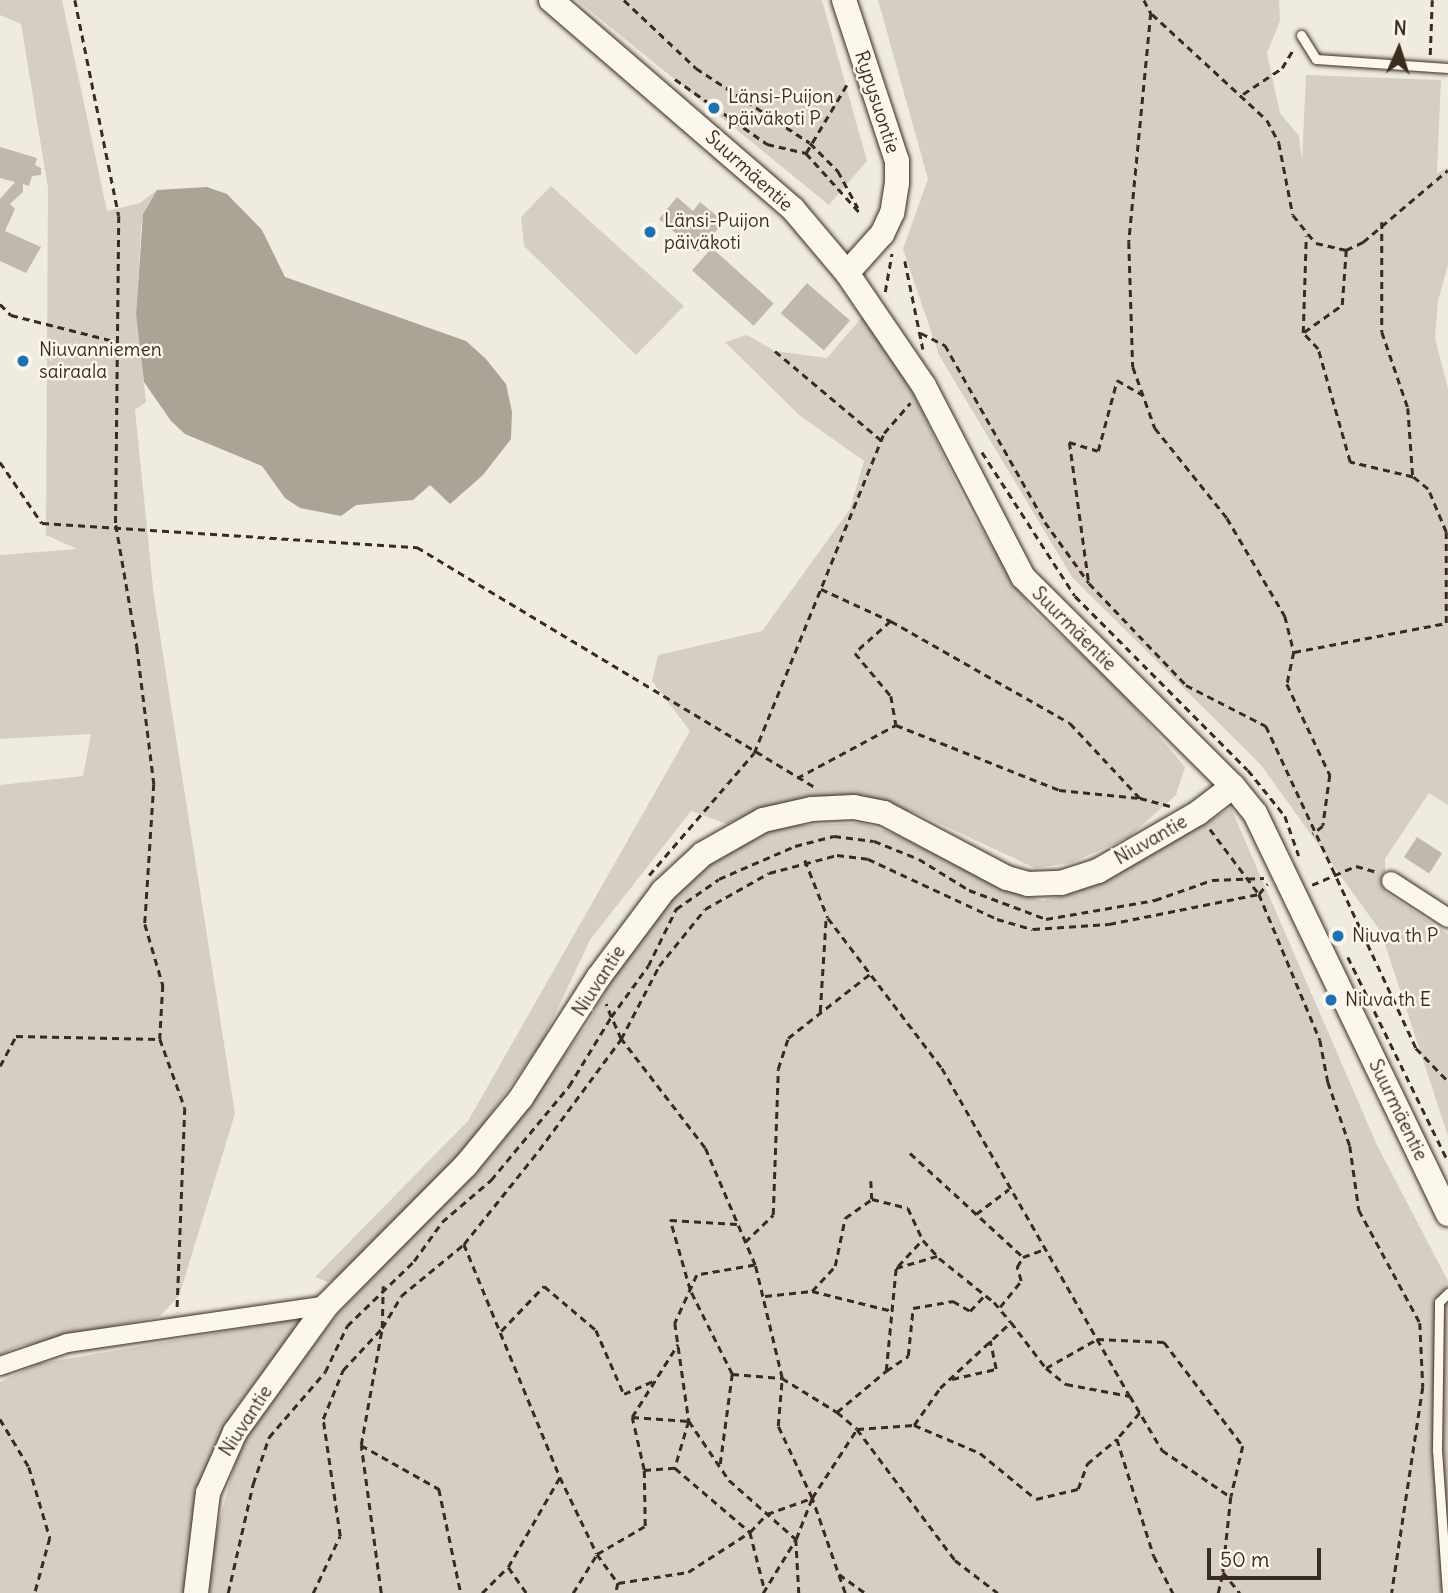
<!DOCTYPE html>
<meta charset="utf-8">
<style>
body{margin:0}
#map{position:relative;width:1448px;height:1593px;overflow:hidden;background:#f0ebe0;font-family:Delius,sans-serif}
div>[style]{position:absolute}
.green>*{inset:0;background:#d5cec3}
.water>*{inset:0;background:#aca397}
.building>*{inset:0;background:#c0b8ad;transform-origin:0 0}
.path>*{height:2.5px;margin-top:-1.25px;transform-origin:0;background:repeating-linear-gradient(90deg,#3b2a1e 0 7px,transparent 0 12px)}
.roads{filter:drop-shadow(0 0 2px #3b2a1e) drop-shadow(0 0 2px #3b2a1e)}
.lane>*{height:9px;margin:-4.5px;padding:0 4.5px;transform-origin:4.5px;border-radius:4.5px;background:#fbf7ec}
.street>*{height:18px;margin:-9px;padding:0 9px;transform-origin:9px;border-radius:9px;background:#fbf7ec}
.secondary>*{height:24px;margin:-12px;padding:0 12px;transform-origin:12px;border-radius:12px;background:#fbf7ec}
.dots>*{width:19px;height:19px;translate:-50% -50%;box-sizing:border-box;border:4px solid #fbf7ec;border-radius:50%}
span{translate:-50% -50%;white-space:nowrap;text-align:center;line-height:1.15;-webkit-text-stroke:5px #fbf7ec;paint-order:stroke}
.poi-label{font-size:19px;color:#3b2a1e}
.left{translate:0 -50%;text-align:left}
.street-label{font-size:19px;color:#3b2a1e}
.north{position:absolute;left:1364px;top:14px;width:70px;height:70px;-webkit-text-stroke:5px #fbf7ec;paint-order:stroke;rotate:3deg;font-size:19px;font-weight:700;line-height:28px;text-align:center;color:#3b2a1e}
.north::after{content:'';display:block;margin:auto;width:24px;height:32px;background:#3b2a1e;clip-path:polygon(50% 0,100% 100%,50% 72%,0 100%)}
.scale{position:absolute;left:1207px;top:1548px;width:114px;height:32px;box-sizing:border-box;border:4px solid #3b2a1e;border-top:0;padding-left:9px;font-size:21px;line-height:24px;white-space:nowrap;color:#3b2a1e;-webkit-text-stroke:5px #fbf7ec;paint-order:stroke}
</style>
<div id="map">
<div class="green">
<div style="clip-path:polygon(0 0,62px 0,107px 211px,140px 203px,157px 190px,143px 214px,141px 230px,136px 315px,146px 402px,135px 410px,154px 597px,235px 1114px,179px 1296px,160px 1316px,17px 1347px,0 1355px,0 785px,83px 776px,91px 734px,0 739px,0 555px,77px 549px,46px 535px,48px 188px,21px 24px,0 15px)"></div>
<div style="clip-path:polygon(577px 0,822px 0,867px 161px,829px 205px)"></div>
<div style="clip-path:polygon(878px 0,1279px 0,1280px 21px,1267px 53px,1280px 113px,1299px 136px,1302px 161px,1306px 75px,1441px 80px,1437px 173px,1448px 167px,1448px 265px,1438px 301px,1435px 338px,1448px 389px,1448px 805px,1429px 793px,1385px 859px,1385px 892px,1448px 934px,1448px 1136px,1381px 932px,1261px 765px,1072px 577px,939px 355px,903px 249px,928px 179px)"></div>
<div style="clip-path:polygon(551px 186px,684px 306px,636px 355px,524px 246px,521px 217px)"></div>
<div style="clip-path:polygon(864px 315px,907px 380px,968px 508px,1033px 611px,1115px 684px,1185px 767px,1176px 795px,1129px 837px,1071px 863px,1035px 868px,919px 814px,866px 799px,767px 806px,727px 824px,691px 811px,590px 940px,542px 1042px,464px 1151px,342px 1275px,328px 1282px,315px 1277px,468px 1121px,690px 731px,652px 681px,658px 655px,762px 631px,850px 509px,864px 461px,799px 415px,725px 342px,747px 335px,775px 351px,827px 358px)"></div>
<div style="clip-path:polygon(1231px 808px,1377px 1145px,1448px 1281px,1448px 1593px,206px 1593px,212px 1548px,241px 1441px,336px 1316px,497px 1145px,587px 1025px,620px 966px,658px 911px,695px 872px,777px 826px,861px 823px,895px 834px,996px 885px,1043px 901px,1100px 884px)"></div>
<div style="clip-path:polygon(304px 1318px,233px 1412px,195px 1494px,187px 1593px,0 1593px,0 1382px,37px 1364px)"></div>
</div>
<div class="water">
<div style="clip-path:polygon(207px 187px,227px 194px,262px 230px,285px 277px,466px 341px,486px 359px,506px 384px,512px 412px,511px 439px,483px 475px,450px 504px,430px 485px,413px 500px,356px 505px,341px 516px,300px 508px,285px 498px,262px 466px,185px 434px,171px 421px,144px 382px,136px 315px,143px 214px,157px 190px)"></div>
</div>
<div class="building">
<div style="clip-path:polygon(0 147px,37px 158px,35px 165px,41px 168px,41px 175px,32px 176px,29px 186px,23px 184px,23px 192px,10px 204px,15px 209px,5px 231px,41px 247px,26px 273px,0 261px,0 199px,15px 182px,0 178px)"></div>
<div style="clip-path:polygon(677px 197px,693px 211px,700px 202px,724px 222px,698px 252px,659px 219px)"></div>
<div style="left:712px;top:248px;width:83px;height:30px;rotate:42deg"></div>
<div style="left:807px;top:283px;width:57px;height:40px;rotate:41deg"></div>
<div style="left:1417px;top:837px;width:30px;height:24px;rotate:33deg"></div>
</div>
<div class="path">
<div style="left:75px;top:0;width:220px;rotate:78.5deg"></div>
<div style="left:119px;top:216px;width:309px;rotate:90.6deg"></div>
<div style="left:116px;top:525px;width:124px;rotate:80.2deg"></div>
<div style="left:137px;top:647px;width:138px;rotate:82.9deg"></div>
<div style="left:154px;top:784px;width:140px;rotate:93.7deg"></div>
<div style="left:145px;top:924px;width:64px;rotate:73.6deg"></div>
<div style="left:163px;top:985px;width:54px;rotate:93.2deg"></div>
<div style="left:160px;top:1039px;width:73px;rotate:70.1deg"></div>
<div style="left:185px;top:1108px;width:204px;rotate:92.2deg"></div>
<div style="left:624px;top:0;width:99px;rotate:43.4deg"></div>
<div style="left:696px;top:68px;width:136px;rotate:33.3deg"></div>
<div style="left:810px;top:143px;width:40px;rotate:45deg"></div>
<div style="left:838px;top:171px;width:42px;rotate:61.6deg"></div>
<div style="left:1144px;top:0;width:15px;rotate:62deg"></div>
<div style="left:1151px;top:13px;width:230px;rotate:95.5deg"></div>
<div style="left:1129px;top:242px;width:125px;rotate:88.2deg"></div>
<div style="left:1133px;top:367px;width:65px;rotate:70.2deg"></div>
<div style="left:1155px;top:428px;width:115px;rotate:51.3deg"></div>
<div style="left:1227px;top:518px;width:114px;rotate:59.4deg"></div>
<div style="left:1285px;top:616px;width:37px;rotate:76deg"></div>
<div style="left:1294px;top:652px;width:33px;rotate:102deg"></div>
<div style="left:1287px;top:684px;width:101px;rotate:64.7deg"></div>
<div style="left:1330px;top:775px;width:51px;rotate:97.8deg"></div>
<div style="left:1323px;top:826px;width:13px;rotate:141deg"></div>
<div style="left:1152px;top:14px;width:156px;rotate:42.7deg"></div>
<div style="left:1267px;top:120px;width:26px;rotate:62deg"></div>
<div style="left:1279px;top:143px;width:73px;rotate:79deg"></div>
<div style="left:1293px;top:215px;width:36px;rotate:51deg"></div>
<div style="left:1316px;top:243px;width:31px;rotate:13deg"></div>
<div style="left:1346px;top:250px;width:19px;rotate:-25deg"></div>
<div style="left:1363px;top:242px;width:111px;rotate:-40.3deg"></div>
<div style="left:1430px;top:55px;width:55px;rotate:-87.9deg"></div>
<div style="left:675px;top:79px;width:113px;rotate:35.2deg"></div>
<div style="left:767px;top:144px;width:40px;rotate:13deg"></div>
<div style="left:806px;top:153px;width:82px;rotate:48deg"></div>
<div style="left:1243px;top:94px;width:47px;rotate:-33.7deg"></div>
<div style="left:1282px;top:68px;width:23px;rotate:-59deg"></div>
<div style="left:806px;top:153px;width:84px;rotate:-59.2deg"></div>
<div style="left:1382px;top:222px;width:110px;rotate:90deg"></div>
<div style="left:1382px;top:332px;width:80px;rotate:71.1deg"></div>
<div style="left:1408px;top:408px;width:69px;rotate:85.9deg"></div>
<div style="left:905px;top:261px;width:90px;rotate:78.4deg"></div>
<div style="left:885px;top:292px;width:39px;rotate:-80deg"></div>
<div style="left:0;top:304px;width:16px;rotate:45deg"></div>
<div style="left:11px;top:315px;width:106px;rotate:14.2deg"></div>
<div style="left:1304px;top:332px;width:47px;rotate:-35.4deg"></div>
<div style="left:1342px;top:305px;width:55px;rotate:-85.8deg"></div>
<div style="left:921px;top:333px;width:27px;rotate:27deg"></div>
<div style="left:945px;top:345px;width:203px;rotate:60.5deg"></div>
<div style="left:1045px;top:522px;width:75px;rotate:54.2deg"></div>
<div style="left:1089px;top:583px;width:141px;rotate:46.4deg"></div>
<div style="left:1186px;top:685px;width:90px;rotate:27.1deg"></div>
<div style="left:1266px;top:726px;width:355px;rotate:65deg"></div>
<div style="left:1416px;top:1048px;width:46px;rotate:45.9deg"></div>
<div style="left:775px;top:351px;width:138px;rotate:40deg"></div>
<div style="left:982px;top:452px;width:171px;rotate:57.1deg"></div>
<div style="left:1075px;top:596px;width:245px;rotate:45.2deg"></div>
<div style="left:1248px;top:770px;width:59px;rotate:51.2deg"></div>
<div style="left:1285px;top:816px;width:42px;rotate:70.7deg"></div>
<div style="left:0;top:462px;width:74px;rotate:55.5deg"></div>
<div style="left:42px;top:523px;width:376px;rotate:3.7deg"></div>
<div style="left:417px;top:547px;width:467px;rotate:31.1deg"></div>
<div style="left:1088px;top:580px;width:139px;rotate:-97.8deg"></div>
<div style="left:1069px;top:442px;width:30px;rotate:17deg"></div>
<div style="left:1098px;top:451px;width:73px;rotate:-75deg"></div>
<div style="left:1117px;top:380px;width:30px;rotate:30deg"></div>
<div style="left:821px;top:589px;width:77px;rotate:24.6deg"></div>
<div style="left:891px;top:621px;width:206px;rotate:29.7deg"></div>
<div style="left:1070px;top:723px;width:103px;rotate:47deg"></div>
<div style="left:891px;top:621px;width:48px;rotate:138.4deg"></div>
<div style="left:855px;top:653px;width:56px;rotate:50.1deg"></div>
<div style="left:891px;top:696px;width:29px;rotate:80deg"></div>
<div style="left:1294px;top:652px;width:155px;rotate:-10.8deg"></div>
<div style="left:1446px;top:623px;width:91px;rotate:-90deg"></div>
<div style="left:1446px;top:532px;width:47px;rotate:-112.7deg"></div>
<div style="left:1428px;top:489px;width:19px;rotate:-141deg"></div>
<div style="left:1413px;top:477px;width:65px;rotate:-166.6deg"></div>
<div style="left:1350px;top:462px;width:117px;rotate:-105.8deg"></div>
<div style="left:1318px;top:349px;width:22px;rotate:-133deg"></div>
<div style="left:1303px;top:333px;width:97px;rotate:-88.2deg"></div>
<div style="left:797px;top:778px;width:112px;rotate:-28.2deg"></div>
<div style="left:896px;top:725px;width:175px;rotate:21.7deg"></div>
<div style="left:1059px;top:790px;width:81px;rotate:5.6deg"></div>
<div style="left:1140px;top:798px;width:31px;rotate:15deg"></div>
<div style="left:1210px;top:829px;width:81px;rotate:53deg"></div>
<div style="left:1259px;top:894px;width:158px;rotate:67.3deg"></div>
<div style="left:1320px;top:1040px;width:43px;rotate:79.2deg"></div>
<div style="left:1328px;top:1082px;width:68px;rotate:71deg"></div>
<div style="left:1350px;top:1146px;width:65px;rotate:82deg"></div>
<div style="left:1359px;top:1210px;width:128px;rotate:61.6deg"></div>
<div style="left:1420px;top:1323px;width:64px;rotate:87.3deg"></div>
<div style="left:1423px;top:1387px;width:208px;rotate:98.6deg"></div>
<div style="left:805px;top:860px;width:62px;rotate:68.4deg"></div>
<div style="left:828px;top:918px;width:188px;rotate:52.8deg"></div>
<div style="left:942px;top:1068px;width:378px;rotate:60.2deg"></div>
<div style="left:649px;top:875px;width:161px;rotate:-49.3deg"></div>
<div style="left:754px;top:753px;width:345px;rotate:-67.9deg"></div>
<div style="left:884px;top:433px;width:40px;rotate:-49deg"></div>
<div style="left:1312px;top:885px;width:48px;rotate:-23.4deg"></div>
<div style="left:1356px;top:866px;width:22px;rotate:16deg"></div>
<div style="left:1348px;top:957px;width:227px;rotate:63.9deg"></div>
<div style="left:820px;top:1012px;width:95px;rotate:-86.4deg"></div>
<div style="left:0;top:1066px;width:34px;rotate:-62deg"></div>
<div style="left:16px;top:1036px;width:144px;rotate:1.2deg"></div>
<div style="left:910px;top:1153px;width:154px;rotate:42.6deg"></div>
<div style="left:1023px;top:1257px;width:23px;rotate:-20deg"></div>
<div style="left:871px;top:1181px;width:18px;rotate:87deg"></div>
<div style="left:976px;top:1214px;width:41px;rotate:-37.1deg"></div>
<div style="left:745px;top:1242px;width:39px;rotate:-44deg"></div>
<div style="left:773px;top:1215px;width:146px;rotate:-88deg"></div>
<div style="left:778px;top:1069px;width:33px;rotate:-72deg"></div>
<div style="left:788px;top:1038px;width:104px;rotate:-38deg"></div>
<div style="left:464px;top:1244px;width:252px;rotate:67.6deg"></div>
<div style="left:560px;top:1477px;width:85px;rotate:64.3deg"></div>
<div style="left:597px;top:1554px;width:36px;rotate:54deg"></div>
<div style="left:618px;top:1583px;width:10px;rotate:101deg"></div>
<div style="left:755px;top:1265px;width:59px;rotate:170.2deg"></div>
<div style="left:697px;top:1275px;width:53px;rotate:114.6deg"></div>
<div style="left:675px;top:1323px;width:99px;rotate:81.9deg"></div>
<div style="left:689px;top:1421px;width:71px;rotate:55.9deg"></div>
<div style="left:729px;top:1480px;width:89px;rotate:41.4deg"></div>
<div style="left:796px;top:1539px;width:54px;rotate:86.8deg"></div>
<div style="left:898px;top:1266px;width:35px;rotate:-47deg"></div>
<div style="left:812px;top:1291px;width:83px;rotate:13.9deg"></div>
<div style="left:765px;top:1296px;width:47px;rotate:-6.1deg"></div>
<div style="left:812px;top:1291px;width:34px;rotate:-47deg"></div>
<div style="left:835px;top:1266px;width:49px;rotate:-78.2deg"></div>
<div style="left:845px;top:1218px;width:33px;rotate:-35deg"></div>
<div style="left:872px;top:1199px;width:37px;rotate:14deg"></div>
<div style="left:908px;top:1208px;width:35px;rotate:65deg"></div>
<div style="left:923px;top:1240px;width:24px;rotate:48deg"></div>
<div style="left:939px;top:1258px;width:70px;rotate:38.7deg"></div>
<div style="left:994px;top:1302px;width:26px;rotate:50deg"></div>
<div style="left:1000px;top:1307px;width:33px;rotate:-51deg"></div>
<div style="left:1021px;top:1281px;width:15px;rotate:-106deg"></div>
<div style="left:1017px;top:1267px;width:12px;rotate:-59deg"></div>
<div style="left:501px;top:1331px;width:62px;rotate:-46.3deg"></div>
<div style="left:544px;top:1286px;width:68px;rotate:40.2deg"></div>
<div style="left:596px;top:1330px;width:70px;rotate:66.4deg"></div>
<div style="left:624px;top:1394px;width:34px;rotate:-24deg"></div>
<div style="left:1046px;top:1368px;width:59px;rotate:-29.6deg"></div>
<div style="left:1097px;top:1339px;width:67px;rotate:2.6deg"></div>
<div style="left:1164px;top:1342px;width:131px;rotate:52.8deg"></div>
<div style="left:1243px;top:1446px;width:52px;rotate:103.2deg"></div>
<div style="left:886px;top:1371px;width:27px;rotate:-34deg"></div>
<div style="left:908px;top:1356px;width:48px;rotate:-84.1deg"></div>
<div style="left:913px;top:1308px;width:41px;rotate:-9.9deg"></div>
<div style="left:953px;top:1301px;width:20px;rotate:30deg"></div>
<div style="left:970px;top:1311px;width:22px;rotate:-47deg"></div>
<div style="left:732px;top:1374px;width:50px;rotate:4.6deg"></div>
<div style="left:782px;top:1378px;width:65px;rotate:31.7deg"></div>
<div style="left:837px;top:1412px;width:26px;rotate:40deg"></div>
<div style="left:857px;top:1429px;width:164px;rotate:53.2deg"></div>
<div style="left:955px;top:1560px;width:54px;rotate:37.5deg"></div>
<div style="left:952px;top:1379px;width:45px;rotate:-12.8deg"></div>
<div style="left:996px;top:1369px;width:29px;rotate:-102deg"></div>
<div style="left:837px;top:1412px;width:64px;rotate:-39.9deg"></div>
<div style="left:886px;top:1371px;width:103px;rotate:-84.5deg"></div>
<div style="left:896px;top:1268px;width:43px;rotate:-16.3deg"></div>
<div style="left:1140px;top:1413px;width:35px;rotate:131deg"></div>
<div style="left:1117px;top:1439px;width:123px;rotate:72.5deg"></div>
<div style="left:1154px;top:1556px;width:42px;rotate:62.8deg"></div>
<div style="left:632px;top:1417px;width:57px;rotate:4deg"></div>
<div style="left:689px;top:1421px;width:49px;rotate:106.6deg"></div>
<div style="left:675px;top:1468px;width:99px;rotate:40.5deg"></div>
<div style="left:750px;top:1532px;width:61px;rotate:75.7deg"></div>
<div style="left:0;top:1419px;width:56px;rotate:58.9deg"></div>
<div style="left:29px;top:1467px;width:74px;rotate:73.5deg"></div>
<div style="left:50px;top:1538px;width:57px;rotate:105.3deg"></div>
<div style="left:914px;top:1425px;width:72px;rotate:23deg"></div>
<div style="left:980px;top:1453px;width:72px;rotate:39.4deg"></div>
<div style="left:1036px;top:1499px;width:43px;rotate:-13.4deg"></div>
<div style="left:1078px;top:1489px;width:27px;rotate:-70deg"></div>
<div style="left:1087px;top:1464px;width:39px;rotate:-40deg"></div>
<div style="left:361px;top:1445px;width:90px;rotate:29.4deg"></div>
<div style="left:439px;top:1489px;width:106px;rotate:78.1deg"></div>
<div style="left:720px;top:1464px;width:91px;rotate:-82.4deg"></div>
<div style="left:732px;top:1374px;width:94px;rotate:-116.6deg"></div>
<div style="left:690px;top:1290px;width:73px;rotate:-105.9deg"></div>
<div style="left:670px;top:1220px;width:67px;rotate:3.4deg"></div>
<div style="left:644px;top:1470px;width:31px;rotate:-4deg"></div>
<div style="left:839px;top:1574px;width:32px;rotate:36deg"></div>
<div style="left:618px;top:1583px;width:71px;rotate:-8.9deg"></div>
<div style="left:688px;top:1572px;width:74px;rotate:-32.8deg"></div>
<div style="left:750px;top:1532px;width:25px;rotate:-47deg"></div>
<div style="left:767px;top:1514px;width:48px;rotate:-19.6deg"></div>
<div style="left:228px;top:1593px;width:112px;rotate:-77.1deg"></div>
<div style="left:253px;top:1484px;width:50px;rotate:-71.2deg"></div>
<div style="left:269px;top:1437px;width:86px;rotate:-49.3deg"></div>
<div style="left:325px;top:1372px;width:51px;rotate:-64.4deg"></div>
<div style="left:347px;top:1326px;width:93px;rotate:-44.1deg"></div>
<div style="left:414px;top:1261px;width:48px;rotate:-54.3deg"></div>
<div style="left:442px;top:1222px;width:65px;rotate:-40.6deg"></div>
<div style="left:491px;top:1180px;width:122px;rotate:-50.3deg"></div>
<div style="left:569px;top:1086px;width:81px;rotate:-58.7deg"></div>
<div style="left:611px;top:1017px;width:14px;rotate:-111deg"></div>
<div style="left:313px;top:1593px;width:63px;rotate:-64.7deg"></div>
<div style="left:340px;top:1536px;width:118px;rotate:-98.3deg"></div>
<div style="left:323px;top:1419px;width:53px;rotate:-67.8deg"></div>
<div style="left:343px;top:1370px;width:57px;rotate:-47.1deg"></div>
<div style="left:382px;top:1328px;width:37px;rotate:-59deg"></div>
<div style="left:401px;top:1296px;width:82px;rotate:-39.5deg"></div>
<div style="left:464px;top:1244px;width:120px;rotate:-51.4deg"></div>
<div style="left:539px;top:1150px;width:138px;rotate:-53.5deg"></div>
<div style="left:621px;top:1039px;width:82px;rotate:-62.5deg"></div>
<div style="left:659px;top:966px;width:73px;rotate:-51.1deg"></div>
<div style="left:705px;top:909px;width:73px;rotate:-29.4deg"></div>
<div style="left:769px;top:873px;width:70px;rotate:-14.8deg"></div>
<div style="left:837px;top:855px;width:31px;rotate:7deg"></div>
<div style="left:868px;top:859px;width:142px;rotate:24.9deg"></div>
<div style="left:997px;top:919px;width:37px;rotate:16deg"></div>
<div style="left:1033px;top:929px;width:76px;rotate:-3.8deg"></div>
<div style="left:1109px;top:924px;width:153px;rotate:-11.3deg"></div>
<div style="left:1259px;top:894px;width:13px;rotate:-51deg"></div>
<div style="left:381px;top:1593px;width:149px;rotate:-97.7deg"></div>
<div style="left:361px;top:1445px;width:119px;rotate:-79.8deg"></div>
<div style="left:382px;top:1328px;width:42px;rotate:-88.6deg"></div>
<div style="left:482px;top:1593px;width:35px;rotate:-45deg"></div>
<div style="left:526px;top:1593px;width:32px;rotate:-125deg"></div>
<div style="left:508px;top:1567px;width:104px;rotate:-60deg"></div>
<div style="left:573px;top:1593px;width:46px;rotate:-58.4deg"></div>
<div style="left:597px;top:1554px;width:56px;rotate:-30.3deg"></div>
<div style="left:645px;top:1526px;width:56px;rotate:-91deg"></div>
<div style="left:644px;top:1470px;width:54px;rotate:-102.8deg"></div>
<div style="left:632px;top:1417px;width:86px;rotate:-57.8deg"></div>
<div style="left:763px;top:1593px;width:63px;rotate:-58.6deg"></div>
<div style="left:796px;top:1539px;width:44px;rotate:-68.7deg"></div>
<div style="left:812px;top:1498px;width:82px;rotate:-56.9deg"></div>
<div style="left:857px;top:1429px;width:57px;rotate:-4deg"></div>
<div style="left:914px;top:1425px;width:45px;rotate:-54.9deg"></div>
<div style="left:940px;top:1388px;width:97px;rotate:-42.9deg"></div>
<div style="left:1011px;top:1322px;width:58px;rotate:52.7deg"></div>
<div style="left:1046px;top:1368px;width:26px;rotate:39deg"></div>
<div style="left:1066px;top:1384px;width:65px;rotate:10.6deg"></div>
<div style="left:1130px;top:1396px;width:63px;rotate:59.3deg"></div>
<div style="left:1162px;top:1450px;width:83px;rotate:34.3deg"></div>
<div style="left:1231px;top:1497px;width:75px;rotate:96.1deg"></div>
<div style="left:1223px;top:1572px;width:27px;rotate:51deg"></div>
<div style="left:845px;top:1593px;width:101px;rotate:-109.2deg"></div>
<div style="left:812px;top:1498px;width:80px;rotate:-115.3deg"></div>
<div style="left:778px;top:1426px;width:48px;rotate:-85.2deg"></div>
<div style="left:782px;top:1378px;width:116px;rotate:-103.4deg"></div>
<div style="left:755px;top:1265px;width:127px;rotate:-113.1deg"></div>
<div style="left:705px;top:1148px;width:138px;rotate:-127.6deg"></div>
<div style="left:621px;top:1039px;width:24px;rotate:-114deg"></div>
<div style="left:611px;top:1017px;width:63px;rotate:-54deg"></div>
<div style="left:648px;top:966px;width:64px;rotate:-63.8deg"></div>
<div style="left:676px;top:909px;width:52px;rotate:-34.9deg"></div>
<div style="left:719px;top:879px;width:83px;rotate:-23.5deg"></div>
<div style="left:795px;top:846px;width:40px;rotate:-14.4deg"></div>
<div style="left:834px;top:836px;width:40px;rotate:7.1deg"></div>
<div style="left:874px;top:841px;width:48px;rotate:21.8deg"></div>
<div style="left:919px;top:859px;width:59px;rotate:31.8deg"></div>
<div style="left:969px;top:890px;width:82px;rotate:20.6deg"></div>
<div style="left:1046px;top:919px;width:111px;rotate:-9.9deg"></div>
<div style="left:1155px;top:900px;width:60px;rotate:-19.3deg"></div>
<div style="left:1212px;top:880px;width:52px;rotate:-2.2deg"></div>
<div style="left:1218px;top:1593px;width:22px;rotate:-77deg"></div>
</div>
<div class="roads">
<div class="lane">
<div style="left:1301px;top:35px;width:28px;rotate:58deg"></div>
<div style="left:1316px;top:59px;width:132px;rotate:3.9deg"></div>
<div style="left:1447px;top:1593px;width:143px;rotate:-94deg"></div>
<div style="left:1437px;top:1450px;width:148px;rotate:-89.2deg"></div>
<div style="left:1439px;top:1302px;width:13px;rotate:-45deg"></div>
</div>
<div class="street">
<div style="left:1391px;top:881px;width:68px;rotate:33deg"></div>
<div style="left:0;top:1366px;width:71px;rotate:-18.9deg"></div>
<div style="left:67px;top:1343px;width:263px;rotate:-8.3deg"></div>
</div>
<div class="secondary">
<div style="left:551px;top:0;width:320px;rotate:40.8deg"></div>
<div style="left:793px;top:209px;width:84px;rotate:49.8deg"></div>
<div style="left:847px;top:273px;width:137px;rotate:55.7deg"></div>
<div style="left:924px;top:386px;width:215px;rotate:62.6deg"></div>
<div style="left:1023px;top:577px;width:296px;rotate:44.9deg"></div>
<div style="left:1233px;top:786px;width:35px;rotate:51deg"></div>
<div style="left:1255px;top:813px;width:445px;rotate:64.3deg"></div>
<div style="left:844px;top:0;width:169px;rotate:71.8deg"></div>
<div style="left:897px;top:161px;width:22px;rotate:90deg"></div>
<div style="left:897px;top:183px;width:30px;rotate:99deg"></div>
<div style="left:892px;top:213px;width:23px;rotate:115deg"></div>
<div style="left:882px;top:234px;width:52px;rotate:131.9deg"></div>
<div style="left:196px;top:1593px;width:101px;rotate:-83.2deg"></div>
<div style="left:208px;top:1493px;width:67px;rotate:-66.1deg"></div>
<div style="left:235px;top:1432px;width:157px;rotate:-54.1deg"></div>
<div style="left:327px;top:1305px;width:197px;rotate:-45.2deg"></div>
<div style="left:466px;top:1165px;width:87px;rotate:-50.6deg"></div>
<div style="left:521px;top:1098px;width:143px;rotate:-57.3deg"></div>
<div style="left:598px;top:978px;width:109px;rotate:-53.2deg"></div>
<div style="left:663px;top:891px;width:54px;rotate:-42.8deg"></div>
<div style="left:703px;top:854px;width:69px;rotate:-29.5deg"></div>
<div style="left:763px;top:820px;width:50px;rotate:-12.7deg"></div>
<div style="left:812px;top:809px;width:42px;rotate:-2.7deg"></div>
<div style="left:854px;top:807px;width:31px;rotate:11deg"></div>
<div style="left:884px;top:813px;width:139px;rotate:27.9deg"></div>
<div style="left:1007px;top:878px;width:22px;rotate:16deg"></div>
<div style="left:1028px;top:884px;width:33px;rotate:-2deg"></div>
<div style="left:1061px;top:883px;width:39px;rotate:-18deg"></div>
<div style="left:1098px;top:871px;width:116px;rotate:-30.1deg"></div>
<div style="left:1198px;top:813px;width:44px;rotate:-37.6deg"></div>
</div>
</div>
<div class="dots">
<div style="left:714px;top:108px;background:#1f6fb2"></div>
<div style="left:650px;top:232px;background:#1f6fb2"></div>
<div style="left:23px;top:361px;background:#1f6fb2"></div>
<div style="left:1338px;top:936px;background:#1f6fb2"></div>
<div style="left:1331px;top:1000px;background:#1f6fb2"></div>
</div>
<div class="poi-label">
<span class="left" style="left:728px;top:108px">Länsi-Puijon<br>päiväkoti P</span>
<span class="left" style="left:664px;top:232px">Länsi-Puijon<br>päiväkoti</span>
<span class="left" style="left:39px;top:361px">Niuvanniemen<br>sairaala</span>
<span class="left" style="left:1352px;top:936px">Niuva th P</span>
<span class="left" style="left:1345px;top:1000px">Niuva th E</span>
</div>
<div class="street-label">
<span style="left:877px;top:102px;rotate:72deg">Rypysuontie</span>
<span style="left:749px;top:171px;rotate:42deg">Suurmäentie</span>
<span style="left:1074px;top:629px;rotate:45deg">Suurmäentie</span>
<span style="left:1151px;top:840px;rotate:-30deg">Niuvantie</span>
<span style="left:599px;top:981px;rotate:-57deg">Niuvantie</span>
<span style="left:1398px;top:1110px;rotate:64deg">Suurmäentie</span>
<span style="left:246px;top:1421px;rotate:-57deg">Niuvantie</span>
</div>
<div class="north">N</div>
<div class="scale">50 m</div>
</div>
